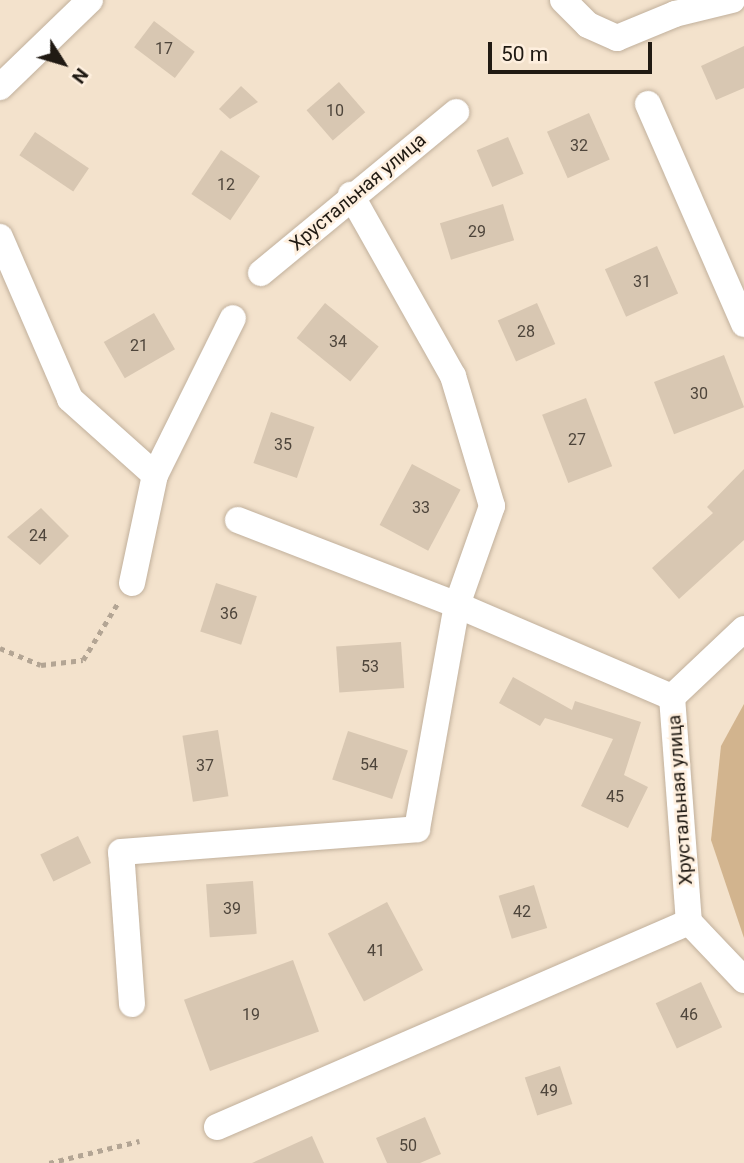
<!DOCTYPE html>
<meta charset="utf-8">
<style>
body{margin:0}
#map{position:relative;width:744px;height:1163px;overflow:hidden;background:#f3e2cc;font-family:Roboto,sans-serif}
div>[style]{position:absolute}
.green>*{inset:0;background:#d2b48e}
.building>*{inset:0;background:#d8c7b2;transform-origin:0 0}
.path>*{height:4.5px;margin-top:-2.25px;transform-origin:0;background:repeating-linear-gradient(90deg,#b3a594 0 5px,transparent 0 10px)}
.roads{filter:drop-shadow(0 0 2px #c1b09c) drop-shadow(0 0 2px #c1b09c)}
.minor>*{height:26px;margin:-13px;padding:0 13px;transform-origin:13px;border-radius:13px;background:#fff}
span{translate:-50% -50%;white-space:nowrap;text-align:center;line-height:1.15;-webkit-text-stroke:5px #feefde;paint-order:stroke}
.number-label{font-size:16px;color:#4e453b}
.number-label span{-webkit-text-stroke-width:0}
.street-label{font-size:19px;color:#201a13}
.north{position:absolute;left:28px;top:28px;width:70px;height:70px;-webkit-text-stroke:5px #feefde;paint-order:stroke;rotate:127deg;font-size:19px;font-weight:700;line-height:28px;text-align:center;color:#201a13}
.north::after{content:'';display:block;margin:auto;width:24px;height:32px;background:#201a13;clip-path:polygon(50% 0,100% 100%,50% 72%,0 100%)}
.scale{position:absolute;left:488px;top:42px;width:164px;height:32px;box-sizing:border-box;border:4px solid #201a13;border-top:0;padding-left:9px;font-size:21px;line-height:24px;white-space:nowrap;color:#201a13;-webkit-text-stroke:5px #feefde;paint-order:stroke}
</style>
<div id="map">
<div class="green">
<div style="clip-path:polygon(744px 704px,744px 938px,711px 840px,721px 746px)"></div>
</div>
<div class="building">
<div style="left:154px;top:21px;width:51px;height:33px;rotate:37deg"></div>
<div style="clip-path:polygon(744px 46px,744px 88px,716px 100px,701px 66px)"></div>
<div style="left:339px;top:82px;width:40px;height:43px;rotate:49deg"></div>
<div style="clip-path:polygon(241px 86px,258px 102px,230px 119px,219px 109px)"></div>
<div style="left:589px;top:113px;width:51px;height:46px;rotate:66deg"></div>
<div style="left:35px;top:132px;width:65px;height:28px;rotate:34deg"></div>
<div style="left:508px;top:137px;width:40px;height:34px;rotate:67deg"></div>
<div style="left:221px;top:150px;width:47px;height:53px;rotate:34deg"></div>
<div style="left:503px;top:204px;width:38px;height:66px;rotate:73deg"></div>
<div style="left:657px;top:246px;width:52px;height:57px;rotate:66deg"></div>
<div style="left:325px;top:303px;width:69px;height:45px;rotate:39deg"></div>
<div style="left:537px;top:303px;width:45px;height:43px;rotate:66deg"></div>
<div style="left:154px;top:313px;width:42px;height:58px;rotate:60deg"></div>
<div style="left:724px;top:355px;width:56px;height:75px;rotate:69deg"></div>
<div style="left:586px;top:398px;width:73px;height:47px;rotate:69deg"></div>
<div style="left:271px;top:412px;width:46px;height:54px;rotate:19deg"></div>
<div style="left:412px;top:464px;width:55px;height:69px;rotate:28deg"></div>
<div style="clip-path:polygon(744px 469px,744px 540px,679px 599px,652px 568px,713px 513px,707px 507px)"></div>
<div style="clip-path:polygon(41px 508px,69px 536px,40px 565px,7px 537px)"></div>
<div style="left:216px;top:583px;width:43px;height:51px;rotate:18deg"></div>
<div style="left:401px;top:642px;width:46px;height:65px;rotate:86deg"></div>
<div style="clip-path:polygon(513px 677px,572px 710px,575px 701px,641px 722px,624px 775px,648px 787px,628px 828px,581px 806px,613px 739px,545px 718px,540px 726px,499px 703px)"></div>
<div style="left:218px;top:730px;width:67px;height:36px;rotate:81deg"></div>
<div style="left:348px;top:731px;width:63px;height:51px;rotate:18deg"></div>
<div style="left:78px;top:836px;width:30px;height:42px;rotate:64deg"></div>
<div style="left:253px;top:881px;width:53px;height:47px;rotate:86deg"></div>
<div style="left:534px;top:885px;width:45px;height:37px;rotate:73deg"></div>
<div style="left:387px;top:902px;width:77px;height:67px;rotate:62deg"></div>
<div style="left:293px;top:960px;width:76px;height:116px;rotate:70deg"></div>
<div style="left:701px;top:982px;width:50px;height:50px;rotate:65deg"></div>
<div style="left:560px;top:1066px;width:40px;height:37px;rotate:72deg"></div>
<div style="clip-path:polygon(425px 1117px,441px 1154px,420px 1163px,387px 1163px,376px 1138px)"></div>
<div style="clip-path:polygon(312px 1136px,324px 1163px,252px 1163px)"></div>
</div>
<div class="path">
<div style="left:0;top:648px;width:44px;rotate:22.5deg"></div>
<div style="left:41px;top:665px;width:42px;rotate:-6.8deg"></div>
<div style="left:83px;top:660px;width:69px;rotate:-58.6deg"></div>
<div style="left:49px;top:1163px;width:93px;rotate:-13.7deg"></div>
</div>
<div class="roads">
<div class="minor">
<div style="left:563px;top:0;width:35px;rotate:45deg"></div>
<div style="left:588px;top:25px;width:32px;rotate:24deg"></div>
<div style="left:617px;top:38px;width:63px;rotate:-22.5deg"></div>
<div style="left:675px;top:14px;width:59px;rotate:-13.8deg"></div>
<div style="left:0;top:87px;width:125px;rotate:-44deg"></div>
<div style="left:648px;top:104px;width:240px;rotate:66.4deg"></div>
<div style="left:0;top:237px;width:176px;rotate:66.6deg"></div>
<div style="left:70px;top:399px;width:114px;rotate:41.8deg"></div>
<div style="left:261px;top:273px;width:253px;rotate:-39.5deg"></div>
<div style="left:238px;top:520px;width:235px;rotate:21.2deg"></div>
<div style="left:457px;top:605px;width:234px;rotate:23.2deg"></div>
<div style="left:132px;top:583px;width:110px;rotate:-78deg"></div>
<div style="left:155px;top:475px;width:175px;rotate:-63.6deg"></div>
<div style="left:744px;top:629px;width:99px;rotate:136.6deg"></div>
<div style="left:672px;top:697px;width:226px;rotate:85.7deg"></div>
<div style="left:689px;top:922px;width:80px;rotate:46.5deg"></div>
<div style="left:132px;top:1004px;width:152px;rotate:-94.1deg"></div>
<div style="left:121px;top:852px;width:297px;rotate:-4.4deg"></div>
<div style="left:417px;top:829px;width:228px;rotate:-79.9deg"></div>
<div style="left:457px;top:605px;width:105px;rotate:-70.5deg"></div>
<div style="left:492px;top:506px;width:136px;rotate:-106.7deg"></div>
<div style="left:453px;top:376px;width:208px;rotate:-119.4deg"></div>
<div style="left:217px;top:1127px;width:515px;rotate:-23.48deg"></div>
</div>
</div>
<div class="number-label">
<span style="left:164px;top:49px">17</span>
<span style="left:335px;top:111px">10</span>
<span style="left:579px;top:146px">32</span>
<span style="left:226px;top:185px">12</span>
<span style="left:477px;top:232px">29</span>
<span style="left:642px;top:282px">31</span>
<span style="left:526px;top:332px">28</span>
<span style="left:338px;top:342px">34</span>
<span style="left:139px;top:346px">21</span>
<span style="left:699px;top:394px">30</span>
<span style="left:577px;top:440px">27</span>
<span style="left:283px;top:445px">35</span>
<span style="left:421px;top:508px">33</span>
<span style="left:38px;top:536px">24</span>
<span style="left:229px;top:614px">36</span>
<span style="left:370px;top:667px">53</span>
<span style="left:369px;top:765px">54</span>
<span style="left:205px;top:766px">37</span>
<span style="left:615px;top:797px">45</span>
<span style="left:232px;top:909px">39</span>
<span style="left:522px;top:912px">42</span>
<span style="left:376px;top:951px">41</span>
<span style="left:251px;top:1015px">19</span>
<span style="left:689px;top:1015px">46</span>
<span style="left:549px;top:1091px">49</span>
<span style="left:408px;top:1146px">50</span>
</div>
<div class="street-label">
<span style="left:358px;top:192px;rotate:-40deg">Хрустальная улица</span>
<span style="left:680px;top:800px;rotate:-94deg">Хрустальная улица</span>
</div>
<div class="north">N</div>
<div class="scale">50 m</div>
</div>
